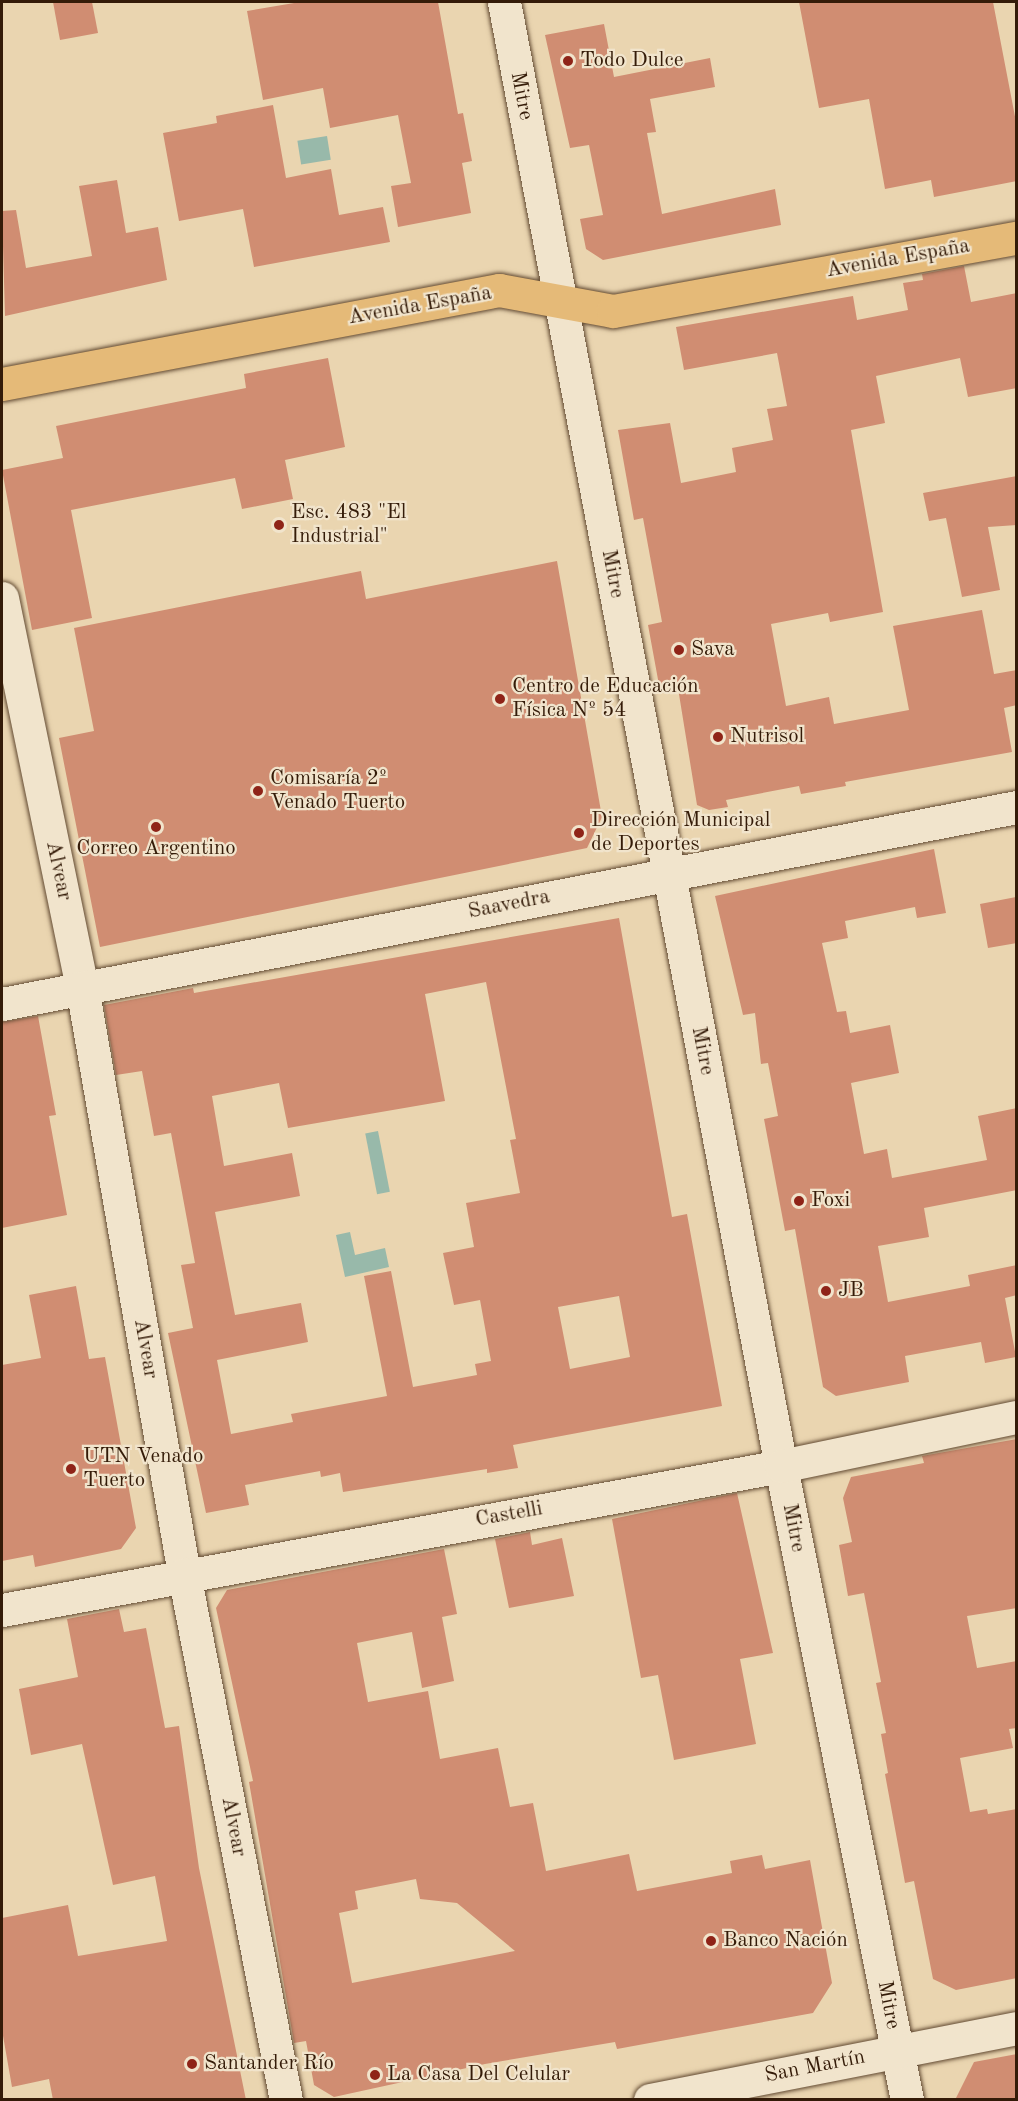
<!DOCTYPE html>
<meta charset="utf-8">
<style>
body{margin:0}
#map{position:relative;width:1018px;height:2101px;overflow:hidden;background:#ead5b0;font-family:"Old Standard TT",serif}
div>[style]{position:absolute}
.water>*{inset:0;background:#98b9aa;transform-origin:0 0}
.building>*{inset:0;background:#d08d72}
.roads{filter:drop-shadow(0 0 2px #624a32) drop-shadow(0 0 2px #624a32)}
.minor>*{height:33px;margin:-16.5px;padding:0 16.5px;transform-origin:16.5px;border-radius:16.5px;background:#f1e4cc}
.major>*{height:33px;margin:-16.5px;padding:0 16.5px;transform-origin:16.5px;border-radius:16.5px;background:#e5ba78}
.dots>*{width:16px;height:16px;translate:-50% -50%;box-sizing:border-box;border:3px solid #f1e4cc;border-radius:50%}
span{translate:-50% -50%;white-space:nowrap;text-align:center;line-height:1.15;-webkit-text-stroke:4.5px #f1e4cc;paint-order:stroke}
.poi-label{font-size:21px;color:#341b08}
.left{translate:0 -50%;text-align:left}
.street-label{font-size:21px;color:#341b08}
.frame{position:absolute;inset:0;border:3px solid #341b08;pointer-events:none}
</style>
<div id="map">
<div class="water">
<div style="left:327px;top:136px;width:24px;height:30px;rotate:81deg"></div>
<div style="left:378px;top:1131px;width:62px;height:13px;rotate:79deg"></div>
<div style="clip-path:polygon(350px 1232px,355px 1255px,385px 1248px,389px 1267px,345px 1277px,336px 1235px)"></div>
</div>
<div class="building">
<div style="clip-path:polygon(53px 2px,92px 2px,98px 33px,60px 40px)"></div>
<div style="clip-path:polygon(300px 2px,438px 2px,458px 114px,463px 113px,472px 161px,462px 163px,471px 213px,398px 227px,391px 186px,411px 183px,398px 115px,330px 128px,323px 88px,263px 100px,247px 11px)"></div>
<div style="clip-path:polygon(799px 2px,993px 2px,1017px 127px,1017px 181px,934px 197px,931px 180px,885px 189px,869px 99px,819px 108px)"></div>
<div style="clip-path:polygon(604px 24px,614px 77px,710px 58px,715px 87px,650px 99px,656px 132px,647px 133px,662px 214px,775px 189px,781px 225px,603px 260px,586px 249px,580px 219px,603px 215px,589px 145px,570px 148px,545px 35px)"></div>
<div style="clip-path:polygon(273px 105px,286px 178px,331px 169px,339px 215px,383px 207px,390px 242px,254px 267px,243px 209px,179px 221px,163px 133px,217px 123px,216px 116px)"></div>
<div style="clip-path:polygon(117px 180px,126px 233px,158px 227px,167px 280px,5px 316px,2px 211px,16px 210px,26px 268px,92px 256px,79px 186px)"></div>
<div style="clip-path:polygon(964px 266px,971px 302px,1017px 293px,1017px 388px,968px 397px,960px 358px,876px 376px,885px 423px,851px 430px,883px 612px,830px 622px,828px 613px,771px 624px,786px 706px,829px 697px,834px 724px,909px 710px,893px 626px,982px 610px,994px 674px,1017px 670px,1017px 705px,1004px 708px,1012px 752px,845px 782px,846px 786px,801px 794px,799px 786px,726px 800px,728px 807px,709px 810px,697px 805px,677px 682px,659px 685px,648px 625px,662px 622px,643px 518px,634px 520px,618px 430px,670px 423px,681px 483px,736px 472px,732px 448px,773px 440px,767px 409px,787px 406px,777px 353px,684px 370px,676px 327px,853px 296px,857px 320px,908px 310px,903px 283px,923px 280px,922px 274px)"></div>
<div style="clip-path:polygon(328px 358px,345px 447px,285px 460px,293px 499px,242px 509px,235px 478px,71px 510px,92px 618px,32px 630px,2px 470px,63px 458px,56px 426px,246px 388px,244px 374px)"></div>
<div style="clip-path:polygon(1017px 476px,1017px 525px,988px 527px,1000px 590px,962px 597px,946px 518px,929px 521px,923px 493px)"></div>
<div style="clip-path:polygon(557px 561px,602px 817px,587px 848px,100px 947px,59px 738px,94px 731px,74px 628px,361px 571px,366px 599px)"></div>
<div style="clip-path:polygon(934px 849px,946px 913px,917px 918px,915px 907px,845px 921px,848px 938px,822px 943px,837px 1012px,846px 1011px,850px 1033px,890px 1025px,899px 1073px,851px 1083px,864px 1154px,887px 1149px,892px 1178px,987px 1160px,978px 1116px,1017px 1108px,1017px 1190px,924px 1208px,929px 1237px,878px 1246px,888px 1302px,970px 1286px,968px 1275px,1017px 1265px,1017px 1295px,1005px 1298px,1016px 1357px,985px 1363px,981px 1342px,905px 1356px,909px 1382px,836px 1396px,823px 1387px,795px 1229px,785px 1231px,764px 1119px,778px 1116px,768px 1063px,761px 1064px,755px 1013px,743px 1015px,715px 896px)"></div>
<div style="clip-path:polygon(1016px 897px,1017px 943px,988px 948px,980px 904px)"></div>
<div style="clip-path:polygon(evenodd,619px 918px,672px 1217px,687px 1214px,722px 1406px,513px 1445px,518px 1468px,487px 1473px,487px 1469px,343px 1492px,340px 1473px,321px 1477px,320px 1471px,245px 1485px,249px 1505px,206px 1513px,168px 1333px,193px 1328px,181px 1265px,195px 1263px,171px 1133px,154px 1136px,142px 1071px,116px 1075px,104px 1005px,193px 988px,194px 993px,619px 918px,486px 982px,516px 1139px,510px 1140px,520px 1193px,466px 1203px,474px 1247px,443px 1253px,454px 1305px,480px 1300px,491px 1361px,475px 1364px,477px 1375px,413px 1387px,391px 1271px,364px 1276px,387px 1396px,291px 1414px,293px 1422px,231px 1434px,217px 1360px,308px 1342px,301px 1303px,235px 1315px,215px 1212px,300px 1196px,292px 1153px,224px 1166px,212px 1096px,279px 1083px,288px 1128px,445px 1101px,425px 994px,486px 982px,619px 918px,619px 1296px,630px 1357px,570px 1369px,558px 1307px,619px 1296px)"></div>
<div style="clip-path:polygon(38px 1016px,56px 1115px,49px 1116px,67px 1215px,2px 1228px,2px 1022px)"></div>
<div style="clip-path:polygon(76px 1286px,89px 1359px,105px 1357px,136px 1528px,121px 1549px,35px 1567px,33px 1555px,2px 1561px,2px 1365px,41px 1358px,29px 1295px)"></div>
<div style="clip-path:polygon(1017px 1439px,1017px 1608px,967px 1616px,977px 1668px,1017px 1661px,1017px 1728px,1009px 1729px,1013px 1748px,960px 1758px,970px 1812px,987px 1809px,988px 1814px,1017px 1809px,1017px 1978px,956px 1990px,933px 1979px,914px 1881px,905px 1883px,885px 1774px,888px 1773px,881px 1734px,886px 1733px,876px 1683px,881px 1682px,864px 1593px,848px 1596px,839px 1545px,852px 1542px,843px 1498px,851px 1477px,924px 1463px,922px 1456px)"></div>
<div style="clip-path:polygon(737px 1493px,773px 1653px,740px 1659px,756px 1744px,674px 1760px,658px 1675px,641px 1678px,612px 1519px)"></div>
<div style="clip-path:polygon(530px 1532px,532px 1545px,562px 1538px,574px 1596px,509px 1608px,495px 1539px)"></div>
<div style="clip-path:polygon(evenodd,444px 1549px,457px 1614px,442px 1617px,454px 1681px,422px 1688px,412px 1632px,357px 1643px,368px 1702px,428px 1691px,440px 1759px,498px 1748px,510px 1807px,533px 1803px,546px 1871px,629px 1854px,637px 1891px,732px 1873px,730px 1861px,762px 1855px,765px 1869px,810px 1860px,832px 1983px,813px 2013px,617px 2049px,615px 2042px,485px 2064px,334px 2097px,314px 2085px,306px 2041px,294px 2043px,249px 1782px,253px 1781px,216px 1608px,227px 1590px,444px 1549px,416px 1879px,420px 1899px,457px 1903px,515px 1951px,352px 1983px,339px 1913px,358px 1909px,355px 1891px,416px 1879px)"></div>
<div style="clip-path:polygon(119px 1609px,124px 1632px,146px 1628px,165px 1728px,179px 1726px,199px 1868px,246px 2100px,53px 2100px,49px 2079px,12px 2087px,2px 2030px,2px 1918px,68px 1905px,78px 1956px,167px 1941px,155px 1876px,113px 1885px,82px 1744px,31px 1755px,19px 1689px,78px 1677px,67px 1619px)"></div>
<div style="clip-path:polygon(1017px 2054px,1017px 2100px,955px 2100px,974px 2062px)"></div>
</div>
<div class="roads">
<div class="minor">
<div style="left:504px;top:2px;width:1490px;rotate:79.29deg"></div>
<div style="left:781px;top:1466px;width:646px;rotate:78.76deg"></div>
<div style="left:2px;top:598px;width:397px;rotate:78.4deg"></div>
<div style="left:82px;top:987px;width:596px;rotate:80.14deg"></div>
<div style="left:184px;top:1574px;width:536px;rotate:79.03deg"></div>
<div style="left:2px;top:1004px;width:1033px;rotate:-10.99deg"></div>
<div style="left:2px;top:1610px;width:792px;rotate:-10.47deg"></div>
<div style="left:781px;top:1466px;width:240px;rotate:-11.8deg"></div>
<div style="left:650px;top:2100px;width:373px;rotate:-11.1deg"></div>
</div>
<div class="major">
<div style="left:2px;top:384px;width:506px;rotate:-10.71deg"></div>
<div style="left:499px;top:290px;width:116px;rotate:10.4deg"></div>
<div style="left:613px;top:311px;width:410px;rotate:-10.3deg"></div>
</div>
</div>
<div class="dots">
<div style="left:568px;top:61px;background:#8f2418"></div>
<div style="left:279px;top:525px;background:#8f2418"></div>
<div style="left:679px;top:650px;background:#8f2418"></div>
<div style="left:500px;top:699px;background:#8f2418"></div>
<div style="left:718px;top:737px;background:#8f2418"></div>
<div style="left:258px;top:791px;background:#8f2418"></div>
<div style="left:156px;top:827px;background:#8f2418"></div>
<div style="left:579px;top:833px;background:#8f2418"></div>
<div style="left:799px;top:1201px;background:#8f2418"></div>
<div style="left:826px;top:1291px;background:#8f2418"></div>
<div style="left:71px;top:1469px;background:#8f2418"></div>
<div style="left:711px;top:1941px;background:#8f2418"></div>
<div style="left:192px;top:2064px;background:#8f2418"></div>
<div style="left:375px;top:2075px;background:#8f2418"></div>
</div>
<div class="poi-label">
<span class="left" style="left:580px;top:61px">Todo Dulce</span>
<span class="left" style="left:291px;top:525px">Esc. 483 "El<br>Industrial"</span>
<span class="left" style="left:691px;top:650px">Sava</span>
<span class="left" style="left:512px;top:699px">Centro de Educación<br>Física Nº 54</span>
<span class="left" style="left:730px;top:737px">Nutrisol</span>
<span class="left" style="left:270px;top:791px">Comisaría 2º<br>Venado Tuerto</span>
<span class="left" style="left:591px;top:833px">Dirección Municipal<br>de Deportes</span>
<span style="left:156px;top:849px">Correo Argentino</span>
<span class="left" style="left:811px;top:1201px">Foxi</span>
<span class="left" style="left:838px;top:1291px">JB</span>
<span class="left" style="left:83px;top:1469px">UTN Venado<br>Tuerto</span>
<span class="left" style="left:723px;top:1941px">Banco Nación</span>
<span class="left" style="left:204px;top:2064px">Santander Río</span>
<span class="left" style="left:387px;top:2075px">La Casa Del Celular</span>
</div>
<div class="street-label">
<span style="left:521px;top:96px;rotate:79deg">Mitre</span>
<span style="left:898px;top:259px;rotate:-10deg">Avenida España</span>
<span style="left:420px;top:306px;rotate:-10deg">Avenida España</span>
<span style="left:612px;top:574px;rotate:79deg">Mitre</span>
<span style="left:58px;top:871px;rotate:78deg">Alvear</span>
<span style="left:509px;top:905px;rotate:-11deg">Saavedra</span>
<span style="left:702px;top:1051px;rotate:79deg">Mitre</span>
<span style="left:145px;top:1349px;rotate:80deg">Alvear</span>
<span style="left:509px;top:1515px;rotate:-10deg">Castelli</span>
<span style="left:793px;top:1528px;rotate:79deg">Mitre</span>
<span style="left:233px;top:1827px;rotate:79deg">Alvear</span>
<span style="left:888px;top:2005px;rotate:79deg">Mitre</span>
<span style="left:815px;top:2067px;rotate:-11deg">San Martín</span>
</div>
<div class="frame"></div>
</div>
